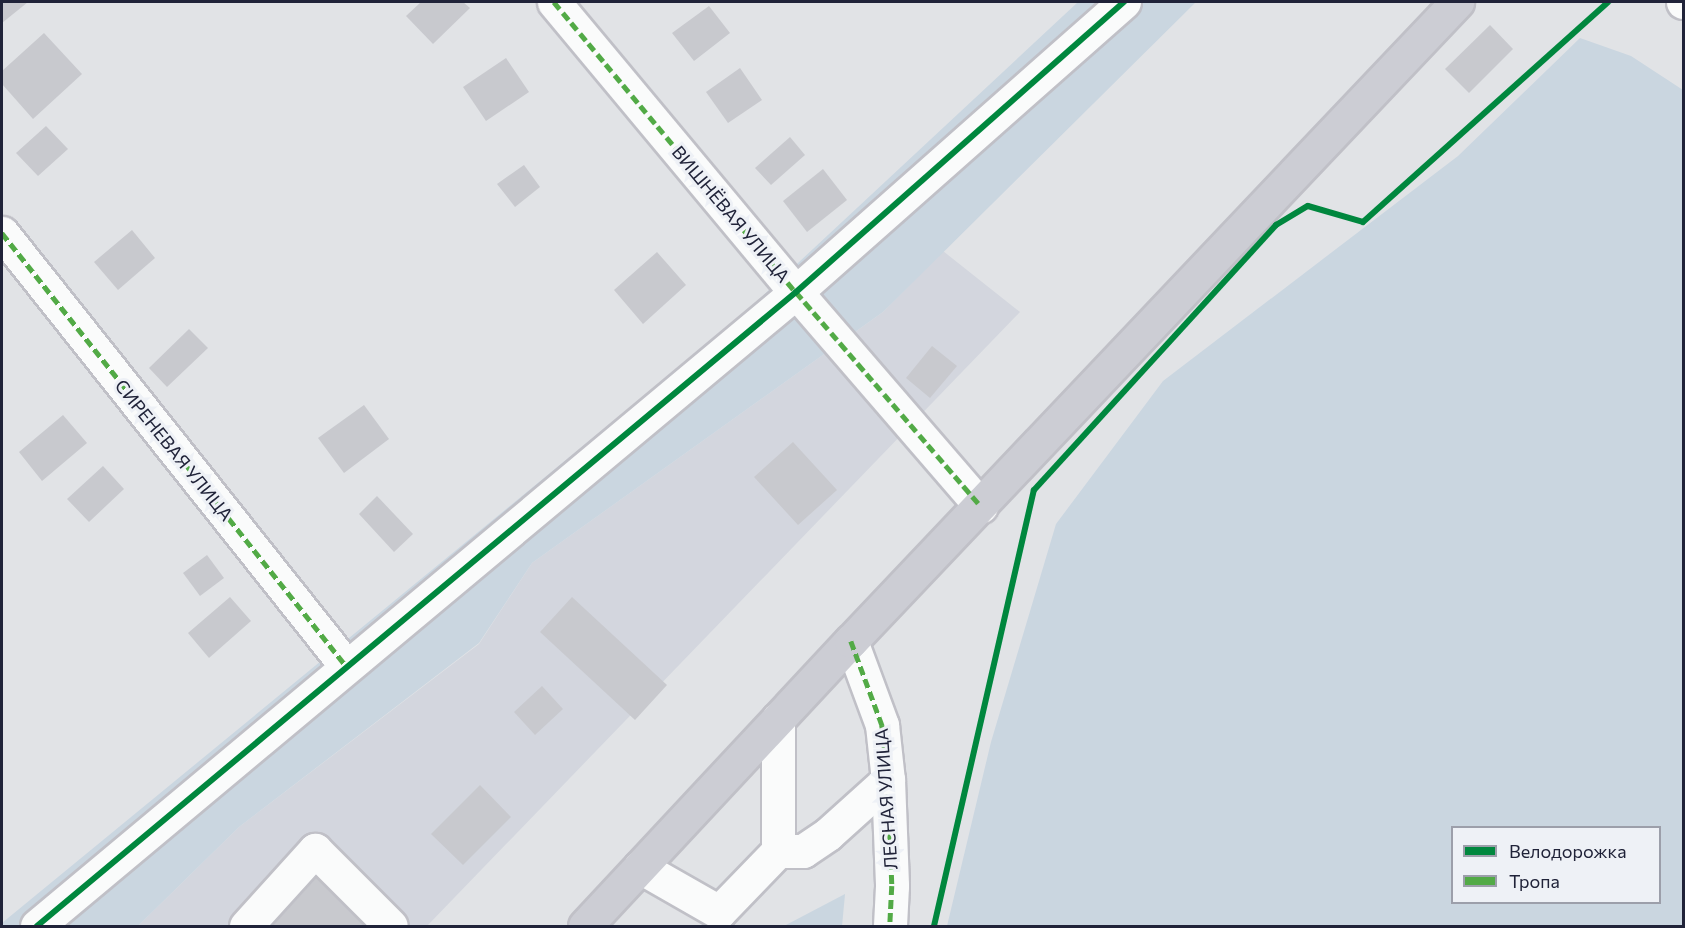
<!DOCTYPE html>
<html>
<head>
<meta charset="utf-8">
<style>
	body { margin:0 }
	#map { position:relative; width:1685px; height:928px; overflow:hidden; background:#e1e3e6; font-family:Commissioner,sans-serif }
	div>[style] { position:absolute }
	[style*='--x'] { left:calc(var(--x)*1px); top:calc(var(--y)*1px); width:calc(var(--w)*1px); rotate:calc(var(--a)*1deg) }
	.built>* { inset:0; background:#d3d6de }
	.green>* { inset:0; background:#cad6e0 }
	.building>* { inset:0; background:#c8c9ce }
	.roads { filter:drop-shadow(2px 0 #c0c0c7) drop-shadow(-2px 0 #c0c0c7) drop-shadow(0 2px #c0c0c7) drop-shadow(0 -2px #c0c0c7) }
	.minor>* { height:33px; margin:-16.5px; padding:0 16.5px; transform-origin:16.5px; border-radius:16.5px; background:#fafbfb }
	.major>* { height:33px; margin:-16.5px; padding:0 16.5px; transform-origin:16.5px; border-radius:16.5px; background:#cccdd4 }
	.quiet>* { height:4.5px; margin-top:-2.25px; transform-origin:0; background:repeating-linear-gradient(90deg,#52aa46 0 9px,transparent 0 13.5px) }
	.cycleway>* { height:6px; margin:-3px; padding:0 3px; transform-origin:3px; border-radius:3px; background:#00873e }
	span { translate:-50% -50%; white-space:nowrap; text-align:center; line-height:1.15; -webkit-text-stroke:6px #eef1f6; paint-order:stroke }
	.street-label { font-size:18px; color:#202339 }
	.frame { position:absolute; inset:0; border:3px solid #202339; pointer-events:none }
	.legend { position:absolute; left:1451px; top:826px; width:210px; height:78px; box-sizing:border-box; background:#eef1f6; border:2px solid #9c9faa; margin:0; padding:8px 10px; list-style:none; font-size:18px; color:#202339 }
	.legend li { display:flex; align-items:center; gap:12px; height:30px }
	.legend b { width:30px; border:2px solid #9c9faa }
</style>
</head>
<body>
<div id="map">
	<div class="built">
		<div style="clip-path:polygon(943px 251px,1020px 312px,427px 926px,138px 926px,239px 827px,479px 644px,532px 563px,883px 312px)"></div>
	</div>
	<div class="green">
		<div style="clip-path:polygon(1078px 2px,1196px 2px,883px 312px,532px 563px,479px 643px,239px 827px,138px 926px,2px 926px,2px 923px,740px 317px)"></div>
		<div style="clip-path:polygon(evenodd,1580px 38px,1631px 56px,1683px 90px,1683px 926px,947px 926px,991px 742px,1056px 524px,1163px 381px,1458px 156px,1580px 38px,1452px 828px,1660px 828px,1660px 902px,1452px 902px,1452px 828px)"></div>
		<div style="clip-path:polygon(845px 894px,842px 926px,784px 926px)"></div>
	</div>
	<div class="building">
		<div style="clip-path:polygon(2px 2px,28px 2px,2px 23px)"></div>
		<div style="clip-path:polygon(421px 2px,463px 2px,470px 8px,433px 44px,406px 16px)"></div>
		<div style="clip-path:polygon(709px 6px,730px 33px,694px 61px,672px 33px)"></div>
		<div style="clip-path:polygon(1490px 25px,1513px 49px,1469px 93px,1445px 69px)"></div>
		<div style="clip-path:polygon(44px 33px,82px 74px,33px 119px,2px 84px,2px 71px)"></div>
		<div style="clip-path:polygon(506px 58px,529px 92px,486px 121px,463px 87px)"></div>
		<div style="clip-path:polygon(740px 68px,762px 100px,728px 123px,706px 92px)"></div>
		<div style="clip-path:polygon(46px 126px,68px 149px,38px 176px,16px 153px)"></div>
		<div style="clip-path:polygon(790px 137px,805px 155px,771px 185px,755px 168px)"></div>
		<div style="clip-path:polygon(524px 165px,540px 187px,515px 207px,497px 184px)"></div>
		<div style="clip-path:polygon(823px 169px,847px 200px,807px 232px,783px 201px)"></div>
		<div style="clip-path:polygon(132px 230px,155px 258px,118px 290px,94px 262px)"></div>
		<div style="clip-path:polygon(657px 252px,686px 285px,643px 324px,614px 290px)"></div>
		<div style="clip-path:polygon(189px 329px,208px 348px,167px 387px,149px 368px)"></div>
		<div style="clip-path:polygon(932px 346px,957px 366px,930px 398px,906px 378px)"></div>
		<div style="clip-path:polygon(364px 405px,389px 439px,344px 473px,318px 438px)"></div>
		<div style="clip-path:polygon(63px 415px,87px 443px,42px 481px,19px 452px)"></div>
		<div style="clip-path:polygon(793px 442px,837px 490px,798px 525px,754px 477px)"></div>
		<div style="clip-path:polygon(103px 466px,124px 489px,89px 522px,67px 499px)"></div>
		<div style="clip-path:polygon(377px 496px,413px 534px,394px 552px,359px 514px)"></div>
		<div style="clip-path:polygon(207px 555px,224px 578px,200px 596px,183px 573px)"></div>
		<div style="clip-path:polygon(230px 597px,251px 621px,209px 658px,188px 633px)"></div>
		<div style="clip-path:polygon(572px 597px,667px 685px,635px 720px,540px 632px)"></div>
		<div style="clip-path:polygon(542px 686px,563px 709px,535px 735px,514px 712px)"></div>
		<div style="clip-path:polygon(480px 785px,511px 817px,463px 865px,431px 834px)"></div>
		<div style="clip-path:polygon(317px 877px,371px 926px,272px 926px)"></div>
	</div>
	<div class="roads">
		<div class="minor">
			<div style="--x:554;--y:2;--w:378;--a:50.2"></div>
			<div style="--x:796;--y:292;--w:283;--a:49.2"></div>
			<div style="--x:1683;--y:2;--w:1;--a:0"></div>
			<div style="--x:2;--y:233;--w:554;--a:51.52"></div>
			<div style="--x:851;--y:641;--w:90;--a:69.7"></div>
			<div style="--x:882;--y:725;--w:55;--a:83.8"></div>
			<div style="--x:888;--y:780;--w:106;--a:87.8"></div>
			<div style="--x:892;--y:886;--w:40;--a:92.9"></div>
			<div style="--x:778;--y:851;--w:25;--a:0"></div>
			<div style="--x:803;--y:851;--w:30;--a:-34"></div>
			<div style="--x:828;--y:834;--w:81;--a:-42"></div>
			<div style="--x:640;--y:867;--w:91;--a:29.7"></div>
			<div style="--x:719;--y:912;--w:85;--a:-46"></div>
			<div style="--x:778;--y:851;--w:132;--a:-90"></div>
			<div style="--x:37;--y:926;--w:989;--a:-39.87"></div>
			<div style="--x:796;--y:292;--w:438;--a:-41.5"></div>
			<div style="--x:246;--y:926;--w:103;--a:-47.8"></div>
			<div style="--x:315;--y:850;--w:107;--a:45"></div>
		</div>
		<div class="major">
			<div style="--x:585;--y:926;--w:390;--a:-47"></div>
			<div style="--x:851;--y:641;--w:881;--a:-46.52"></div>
		</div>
	</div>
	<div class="quiet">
		<div style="--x:554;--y:2;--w:378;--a:50.2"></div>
		<div style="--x:796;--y:292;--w:283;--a:49.2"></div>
		<div style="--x:2;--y:233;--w:554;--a:51.52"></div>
		<div style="--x:851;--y:641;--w:90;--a:69.7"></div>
		<div style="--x:882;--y:725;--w:55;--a:83.8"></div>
		<div style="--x:888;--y:780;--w:106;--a:87.8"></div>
		<div style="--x:892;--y:886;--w:40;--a:92.9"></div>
	</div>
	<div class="cycleway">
		<div style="--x:37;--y:926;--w:989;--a:-39.87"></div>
		<div style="--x:796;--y:292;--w:438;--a:-41.5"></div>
		<div style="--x:934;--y:926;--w:447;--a:-77.1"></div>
		<div style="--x:1034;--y:490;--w:359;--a:-47.6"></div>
		<div style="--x:1276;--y:225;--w:37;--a:-31"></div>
		<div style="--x:1308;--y:206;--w:57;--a:16.2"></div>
		<div style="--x:1363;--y:222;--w:329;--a:-41.9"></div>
	</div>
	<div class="street-label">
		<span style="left:731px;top:214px;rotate:50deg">ВИШНЁВАЯ УЛИЦА</span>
		<span style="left:174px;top:450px;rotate:51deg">СИРЕНЕВАЯ УЛИЦА</span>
		<span style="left:886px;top:799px;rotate:-94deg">ЛЕСНАЯ УЛИЦА</span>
	</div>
	<div class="frame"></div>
	<ul class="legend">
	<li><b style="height:8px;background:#00873e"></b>Велодорожка</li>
	<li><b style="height:8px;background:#52aa46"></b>Тропа</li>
	</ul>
</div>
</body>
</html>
